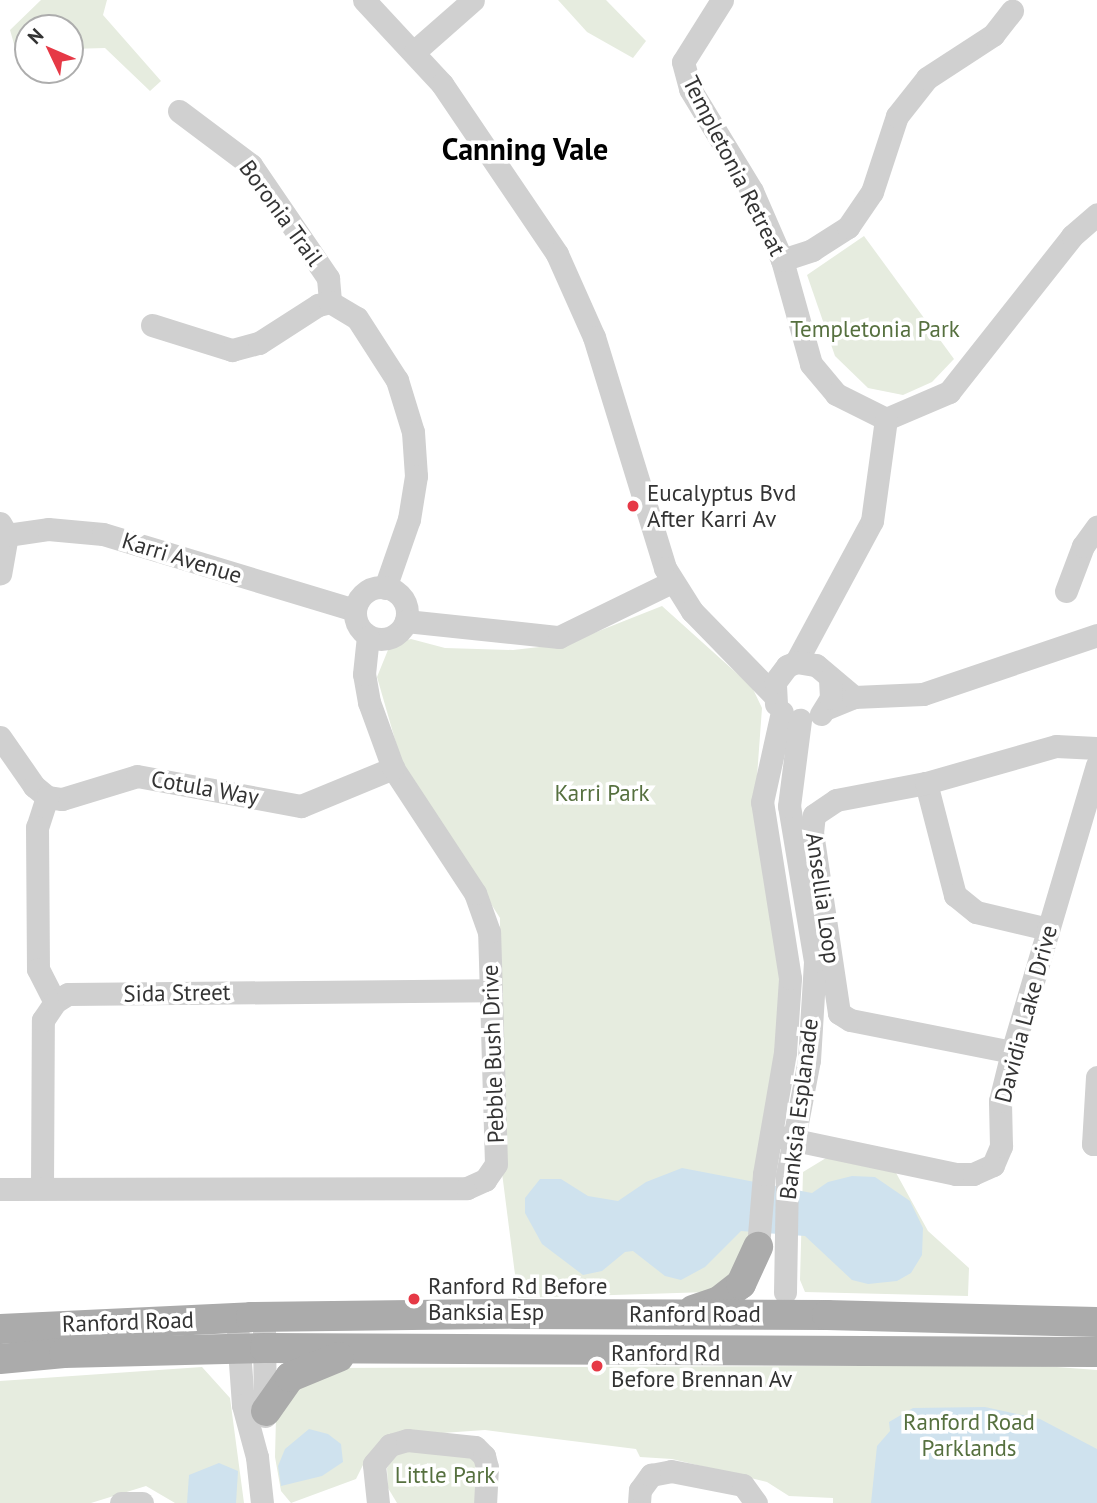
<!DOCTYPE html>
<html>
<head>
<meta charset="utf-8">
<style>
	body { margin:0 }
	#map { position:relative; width:1097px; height:1503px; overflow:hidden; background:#fff; font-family:"PT Sans",sans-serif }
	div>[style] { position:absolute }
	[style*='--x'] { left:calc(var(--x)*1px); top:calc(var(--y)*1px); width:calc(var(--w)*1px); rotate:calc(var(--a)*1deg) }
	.green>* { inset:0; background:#e6ecdf }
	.water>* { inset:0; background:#cfe2ee }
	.minor>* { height:23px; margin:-11.5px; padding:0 11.5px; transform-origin:11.5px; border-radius:11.5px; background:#d0d0d0 }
	.minor>.ring { margin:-11.5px; padding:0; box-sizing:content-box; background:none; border:23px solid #d0d0d0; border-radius:50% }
	.major>* { height:30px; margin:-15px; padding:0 15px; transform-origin:15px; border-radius:15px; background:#ababab }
	.dots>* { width:19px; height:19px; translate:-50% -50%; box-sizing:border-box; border:4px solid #fff; border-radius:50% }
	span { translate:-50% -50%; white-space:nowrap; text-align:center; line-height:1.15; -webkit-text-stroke:7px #fff; paint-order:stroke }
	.street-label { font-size:23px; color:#333 }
	.park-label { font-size:23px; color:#56703f }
	.poi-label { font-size:23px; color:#333 }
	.left { translate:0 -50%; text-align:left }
	.district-label { font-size:30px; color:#000; font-weight:700 }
	.north { position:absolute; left:14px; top:14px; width:70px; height:70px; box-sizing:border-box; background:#fff; border:2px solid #adadad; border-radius:50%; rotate:314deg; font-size:19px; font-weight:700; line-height:28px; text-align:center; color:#333 }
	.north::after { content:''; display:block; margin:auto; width:24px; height:32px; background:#e63946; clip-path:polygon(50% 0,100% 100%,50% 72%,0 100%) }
</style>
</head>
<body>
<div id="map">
	<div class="green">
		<div style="clip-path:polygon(41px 0,107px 0,103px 15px,161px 81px,150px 91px,105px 48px,70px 49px,70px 28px,28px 28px,28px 51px,16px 51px,10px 30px)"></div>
		<div style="clip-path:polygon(558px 0,606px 0,646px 41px,633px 58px,587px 32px)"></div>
		<div style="clip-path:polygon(864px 236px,954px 359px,932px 382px,903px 395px,868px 388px,835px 356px,807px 275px)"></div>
		<div style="clip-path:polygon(662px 606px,752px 687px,762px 708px,755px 804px,784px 965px,757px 1215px,732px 1277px,709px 1292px,518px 1298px,501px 1165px,500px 918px,402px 764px,377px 677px,390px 645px,411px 639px,445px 648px,513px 650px,566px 644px)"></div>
		<div style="clip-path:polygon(826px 1158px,895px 1171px,928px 1231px,969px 1268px,968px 1296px,805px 1292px,800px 1280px,803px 1172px)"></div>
		<div style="clip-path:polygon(1030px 1365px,1097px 1370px,1097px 1503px,833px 1503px,833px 1498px,789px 1496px,767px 1482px,672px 1459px,640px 1457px,636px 1449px,485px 1430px,399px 1436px,366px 1459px,356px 1479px,291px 1503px,281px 1491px,275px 1457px,276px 1417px,286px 1393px,330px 1368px)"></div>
		<div style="clip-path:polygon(202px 1367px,230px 1398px,244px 1503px,175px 1503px,146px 1486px,91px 1503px,0 1503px,0 1381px)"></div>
		<div style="clip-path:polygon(414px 1451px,477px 1454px,476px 1503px,397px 1503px,388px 1488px,387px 1468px,396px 1454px)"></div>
	</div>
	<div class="water">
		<div style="clip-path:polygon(682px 1168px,812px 1193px,828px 1182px,852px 1176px,875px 1177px,910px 1201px,923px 1228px,922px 1255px,911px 1273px,897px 1281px,868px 1284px,852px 1280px,805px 1236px,741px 1231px,705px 1267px,681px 1280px,665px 1276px,633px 1251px,625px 1252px,602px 1271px,583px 1275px,542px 1244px,525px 1213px,525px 1198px,540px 1179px,561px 1179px,588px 1196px,618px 1201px,646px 1182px)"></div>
		<div style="clip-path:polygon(985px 1407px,1040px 1419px,1097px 1449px,1097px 1503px,871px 1503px,877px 1446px,890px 1431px,889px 1422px,913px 1408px)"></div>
		<div style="clip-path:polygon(309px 1429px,328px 1434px,341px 1444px,343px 1462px,322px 1476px,281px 1486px,278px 1466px,285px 1449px)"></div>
		<div style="clip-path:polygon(219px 1463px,238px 1471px,236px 1503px,187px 1503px,189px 1475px)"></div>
	</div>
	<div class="minor">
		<div style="--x:364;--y:0;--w:115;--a:47.1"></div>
		<div style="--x:442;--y:84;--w:205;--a:55.9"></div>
		<div style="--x:557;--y:254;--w:91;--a:66"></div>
		<div style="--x:594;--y:337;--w:242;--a:72.9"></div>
		<div style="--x:665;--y:568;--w:51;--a:57.9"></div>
		<div style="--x:692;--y:611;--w:116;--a:45.7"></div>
		<div style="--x:722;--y:0;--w:73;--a:122.2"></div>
		<div style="--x:683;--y:62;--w:28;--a:75"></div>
		<div style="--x:690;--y:89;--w:119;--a:58.7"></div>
		<div style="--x:752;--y:191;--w:75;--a:66.5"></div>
		<div style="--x:782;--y:260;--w:108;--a:74.4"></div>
		<div style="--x:811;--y:364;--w:39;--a:50"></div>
		<div style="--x:836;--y:394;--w:56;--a:26.6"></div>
		<div style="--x:886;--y:419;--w:69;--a:-23.2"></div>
		<div style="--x:949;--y:392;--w:199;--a:-51.7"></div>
		<div style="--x:1072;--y:236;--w:33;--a:-41"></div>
		<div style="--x:415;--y:51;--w:77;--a:-41.3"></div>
		<div style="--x:179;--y:111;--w:90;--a:36.9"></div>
		<div style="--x:251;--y:165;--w:137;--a:55.7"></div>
		<div style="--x:328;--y:278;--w:24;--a:85"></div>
		<div style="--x:782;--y:260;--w:32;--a:-18"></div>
		<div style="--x:812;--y:250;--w:43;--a:-32.6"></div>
		<div style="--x:848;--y:227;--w:42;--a:-55.6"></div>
		<div style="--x:872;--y:192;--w:80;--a:-71.8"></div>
		<div style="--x:897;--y:116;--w:48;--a:-51.7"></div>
		<div style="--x:927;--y:78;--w:79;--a:-33.1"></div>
		<div style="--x:993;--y:35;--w:31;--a:-52"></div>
		<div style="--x:152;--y:325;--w:84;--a:17.4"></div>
		<div style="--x:232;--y:350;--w:28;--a:-15"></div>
		<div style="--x:259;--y:343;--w:70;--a:-32.8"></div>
		<div style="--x:318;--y:305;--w:12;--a:-14"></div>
		<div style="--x:330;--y:302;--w:31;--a:31"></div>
		<div style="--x:357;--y:318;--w:74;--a:57.2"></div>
		<div style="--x:397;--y:380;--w:54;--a:72.9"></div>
		<div style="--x:413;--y:432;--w:44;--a:86.1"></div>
		<div style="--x:416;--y:476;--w:44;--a:99.2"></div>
		<div style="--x:409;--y:519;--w:73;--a:109.2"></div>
		<div style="--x:0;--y:523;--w:14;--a:60"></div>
		<div style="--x:7;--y:535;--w:39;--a:100"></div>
		<div style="--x:7;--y:535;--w:41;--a:-8.3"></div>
		<div style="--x:48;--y:529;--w:55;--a:5.2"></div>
		<div style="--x:103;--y:534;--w:262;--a:16.8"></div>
		<div class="ring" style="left:355px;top:587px;width:29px;height:29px"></div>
		<div style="--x:1066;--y:591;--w:48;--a:-69.3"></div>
		<div style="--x:1083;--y:546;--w:24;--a:-54"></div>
		<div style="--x:406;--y:621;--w:154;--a:6"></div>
		<div style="--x:559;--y:637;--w:126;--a:-26"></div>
		<div style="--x:796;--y:662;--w:160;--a:-61.7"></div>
		<div style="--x:872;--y:521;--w:103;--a:-82.2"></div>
		<div style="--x:776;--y:704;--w:22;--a:-93"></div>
		<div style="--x:775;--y:682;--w:20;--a:-53"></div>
		<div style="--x:787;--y:666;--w:10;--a:-24"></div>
		<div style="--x:796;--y:662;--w:20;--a:9"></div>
		<div style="--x:816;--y:665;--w:50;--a:40.1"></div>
		<div style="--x:827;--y:708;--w:29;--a:-22"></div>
		<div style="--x:854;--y:697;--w:69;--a:-2.5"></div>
		<div style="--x:923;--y:694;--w:184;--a:-18.7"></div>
		<div style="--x:821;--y:714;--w:19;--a:-58"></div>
		<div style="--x:831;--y:698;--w:19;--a:-93"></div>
		<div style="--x:0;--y:737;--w:60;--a:55.2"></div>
		<div style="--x:34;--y:786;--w:17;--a:40"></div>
		<div style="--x:47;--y:797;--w:15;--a:8"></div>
		<div style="--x:62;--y:799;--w:78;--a:-17"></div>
		<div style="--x:137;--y:776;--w:167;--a:10.4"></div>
		<div style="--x:301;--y:806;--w:100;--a:-22.4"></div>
		<div style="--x:926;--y:783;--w:116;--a:75.5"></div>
		<div style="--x:955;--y:895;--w:27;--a:39"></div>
		<div style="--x:976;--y:912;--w:74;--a:13.3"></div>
		<div style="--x:47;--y:797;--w:32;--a:108"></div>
		<div style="--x:37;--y:827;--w:142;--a:89.6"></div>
		<div style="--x:38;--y:969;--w:37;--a:63"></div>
		<div style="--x:1012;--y:1052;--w:165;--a:-168.8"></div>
		<div style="--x:850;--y:1020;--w:13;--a:-148"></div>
		<div style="--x:839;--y:1013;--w:182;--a:-98.5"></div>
		<div style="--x:812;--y:833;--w:18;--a:-84"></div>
		<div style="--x:814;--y:815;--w:27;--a:-34"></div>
		<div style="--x:836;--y:800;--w:92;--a:-10.7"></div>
		<div style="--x:926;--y:783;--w:135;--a:-15.9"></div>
		<div style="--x:1056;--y:746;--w:41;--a:2.8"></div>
		<div style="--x:1097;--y:1077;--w:67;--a:93.4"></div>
		<div style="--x:1093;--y:1144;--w:4;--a:0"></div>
		<div style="--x:771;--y:1135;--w:189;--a:11.9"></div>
		<div style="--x:956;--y:1174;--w:17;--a:0"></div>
		<div style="--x:973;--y:1174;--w:22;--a:-24"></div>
		<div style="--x:993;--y:1165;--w:21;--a:-67"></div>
		<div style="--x:1001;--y:1146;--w:45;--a:-91.3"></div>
		<div style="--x:1000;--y:1101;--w:50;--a:-76.2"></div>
		<div style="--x:1012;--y:1052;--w:299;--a:-73.5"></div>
		<div style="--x:42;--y:1188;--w:168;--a:-89.7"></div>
		<div style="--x:43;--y:1020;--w:22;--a:-56"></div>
		<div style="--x:55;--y:1002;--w:15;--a:-32"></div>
		<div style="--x:68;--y:994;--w:423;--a:-0.5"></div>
		<div style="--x:0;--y:1189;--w:467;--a:-0.1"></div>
		<div style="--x:467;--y:1188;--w:20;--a:-24"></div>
		<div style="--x:485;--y:1180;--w:19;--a:-55"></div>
		<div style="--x:496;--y:1164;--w:232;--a:-91.7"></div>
		<div style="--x:489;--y:932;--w:41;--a:-109.7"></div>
		<div style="--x:475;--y:893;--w:149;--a:-123.3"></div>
		<div style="--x:393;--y:768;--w:70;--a:-110"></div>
		<div style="--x:369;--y:702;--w:28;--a:-100"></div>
		<div style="--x:364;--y:674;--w:37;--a:-84"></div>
		<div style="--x:758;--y:1247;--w:73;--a:-85.3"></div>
		<div style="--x:764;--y:1174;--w:124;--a:-80.2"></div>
		<div style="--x:785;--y:1052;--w:74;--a:-86.1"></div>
		<div style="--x:790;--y:978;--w:178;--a:-99"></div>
		<div style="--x:762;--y:802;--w:92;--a:-77.5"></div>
		<div style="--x:785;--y:1292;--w:117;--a:-89"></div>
		<div style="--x:787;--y:1175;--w:117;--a:-79.2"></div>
		<div style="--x:809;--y:1060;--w:99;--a:-86.5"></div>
		<div style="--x:815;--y:961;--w:157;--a:-99.5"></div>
		<div style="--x:789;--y:806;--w:87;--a:-82.7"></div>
		<div style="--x:264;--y:1331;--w:85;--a:89.3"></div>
		<div style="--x:238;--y:1335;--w:70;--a:85.9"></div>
		<div style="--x:243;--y:1405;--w:54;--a:74.9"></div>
		<div style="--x:257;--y:1457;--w:46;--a:83.8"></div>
		<div style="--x:121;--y:1503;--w:21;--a:0"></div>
		<div style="--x:378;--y:1503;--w:39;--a:-96"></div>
		<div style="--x:374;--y:1464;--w:25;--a:-50"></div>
		<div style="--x:390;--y:1445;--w:18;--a:-16"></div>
		<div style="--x:407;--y:1440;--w:68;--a:5.9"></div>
		<div style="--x:475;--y:1447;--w:13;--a:45"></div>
		<div style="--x:484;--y:1456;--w:11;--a:75"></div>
		<div style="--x:487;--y:1467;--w:36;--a:93"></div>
		<div style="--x:639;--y:1503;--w:13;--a:-86"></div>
		<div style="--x:640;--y:1490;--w:19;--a:-54"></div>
		<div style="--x:651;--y:1475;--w:20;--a:-11"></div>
		<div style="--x:671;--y:1471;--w:73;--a:11"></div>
		<div style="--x:743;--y:1485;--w:22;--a:54"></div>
	</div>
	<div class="major">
		<div style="--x:693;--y:1310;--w:28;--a:-19"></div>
		<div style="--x:719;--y:1301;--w:28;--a:-38"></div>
		<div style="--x:741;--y:1284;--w:41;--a:-65.3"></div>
		<div style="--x:0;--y:1329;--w:251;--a:-2.7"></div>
		<div style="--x:251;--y:1317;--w:264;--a:-0.7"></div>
		<div style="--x:515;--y:1314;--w:312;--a:0.2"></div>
		<div style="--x:827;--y:1315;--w:270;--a:1.5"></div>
		<div style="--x:0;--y:1359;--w:64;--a:-5.4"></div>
		<div style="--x:64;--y:1353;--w:201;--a:-1.4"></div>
		<div style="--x:265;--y:1348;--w:832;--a:0.28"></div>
		<div style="--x:266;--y:1411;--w:42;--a:-54.8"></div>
		<div style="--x:290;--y:1377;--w:53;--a:-22.2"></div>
	</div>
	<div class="dots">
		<div style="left:633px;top:506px;background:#e63946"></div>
		<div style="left:414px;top:1299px;background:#e63946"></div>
		<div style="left:597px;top:1366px;background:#e63946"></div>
	</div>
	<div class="street-label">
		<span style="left:734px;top:166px;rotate:63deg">Templetonia Retreat</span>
		<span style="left:281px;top:213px;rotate:54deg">Boronia Trail</span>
		<span style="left:182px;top:558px;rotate:17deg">Karri Avenue</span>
		<span style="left:205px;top:788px;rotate:10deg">Cotula Way</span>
		<span style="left:823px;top:898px;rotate:82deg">Ansellia Loop</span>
		<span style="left:177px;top:993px;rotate:-1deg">Sida Street</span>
		<span style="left:1026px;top:1014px;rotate:-75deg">Davidia Lake Drive</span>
		<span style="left:493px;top:1054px;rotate:-92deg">Pebble Bush Drive</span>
		<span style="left:799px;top:1109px;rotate:-83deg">Banksia Esplanade</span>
		<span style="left:695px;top:1314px">Ranford Road</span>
		<span style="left:128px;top:1322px;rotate:-2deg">Ranford Road</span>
	</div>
	<div class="park-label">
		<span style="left:875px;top:329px">Templetonia Park</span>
		<span style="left:602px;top:793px">Karri Park</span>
		<span style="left:969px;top:1435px">Ranford Road<br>Parklands</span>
		<span style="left:445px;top:1475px">Little Park</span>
	</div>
	<div class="poi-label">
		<span class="left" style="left:647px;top:506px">Eucalyptus Bvd<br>After Karri Av</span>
		<span class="left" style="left:428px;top:1299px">Ranford Rd Before<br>Banksia Esp</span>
		<span class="left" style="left:611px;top:1366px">Ranford Rd<br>Before Brennan Av</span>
	</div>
	<div class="district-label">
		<span style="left:525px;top:149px">Canning Vale</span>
	</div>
	<div class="north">N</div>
</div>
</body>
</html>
